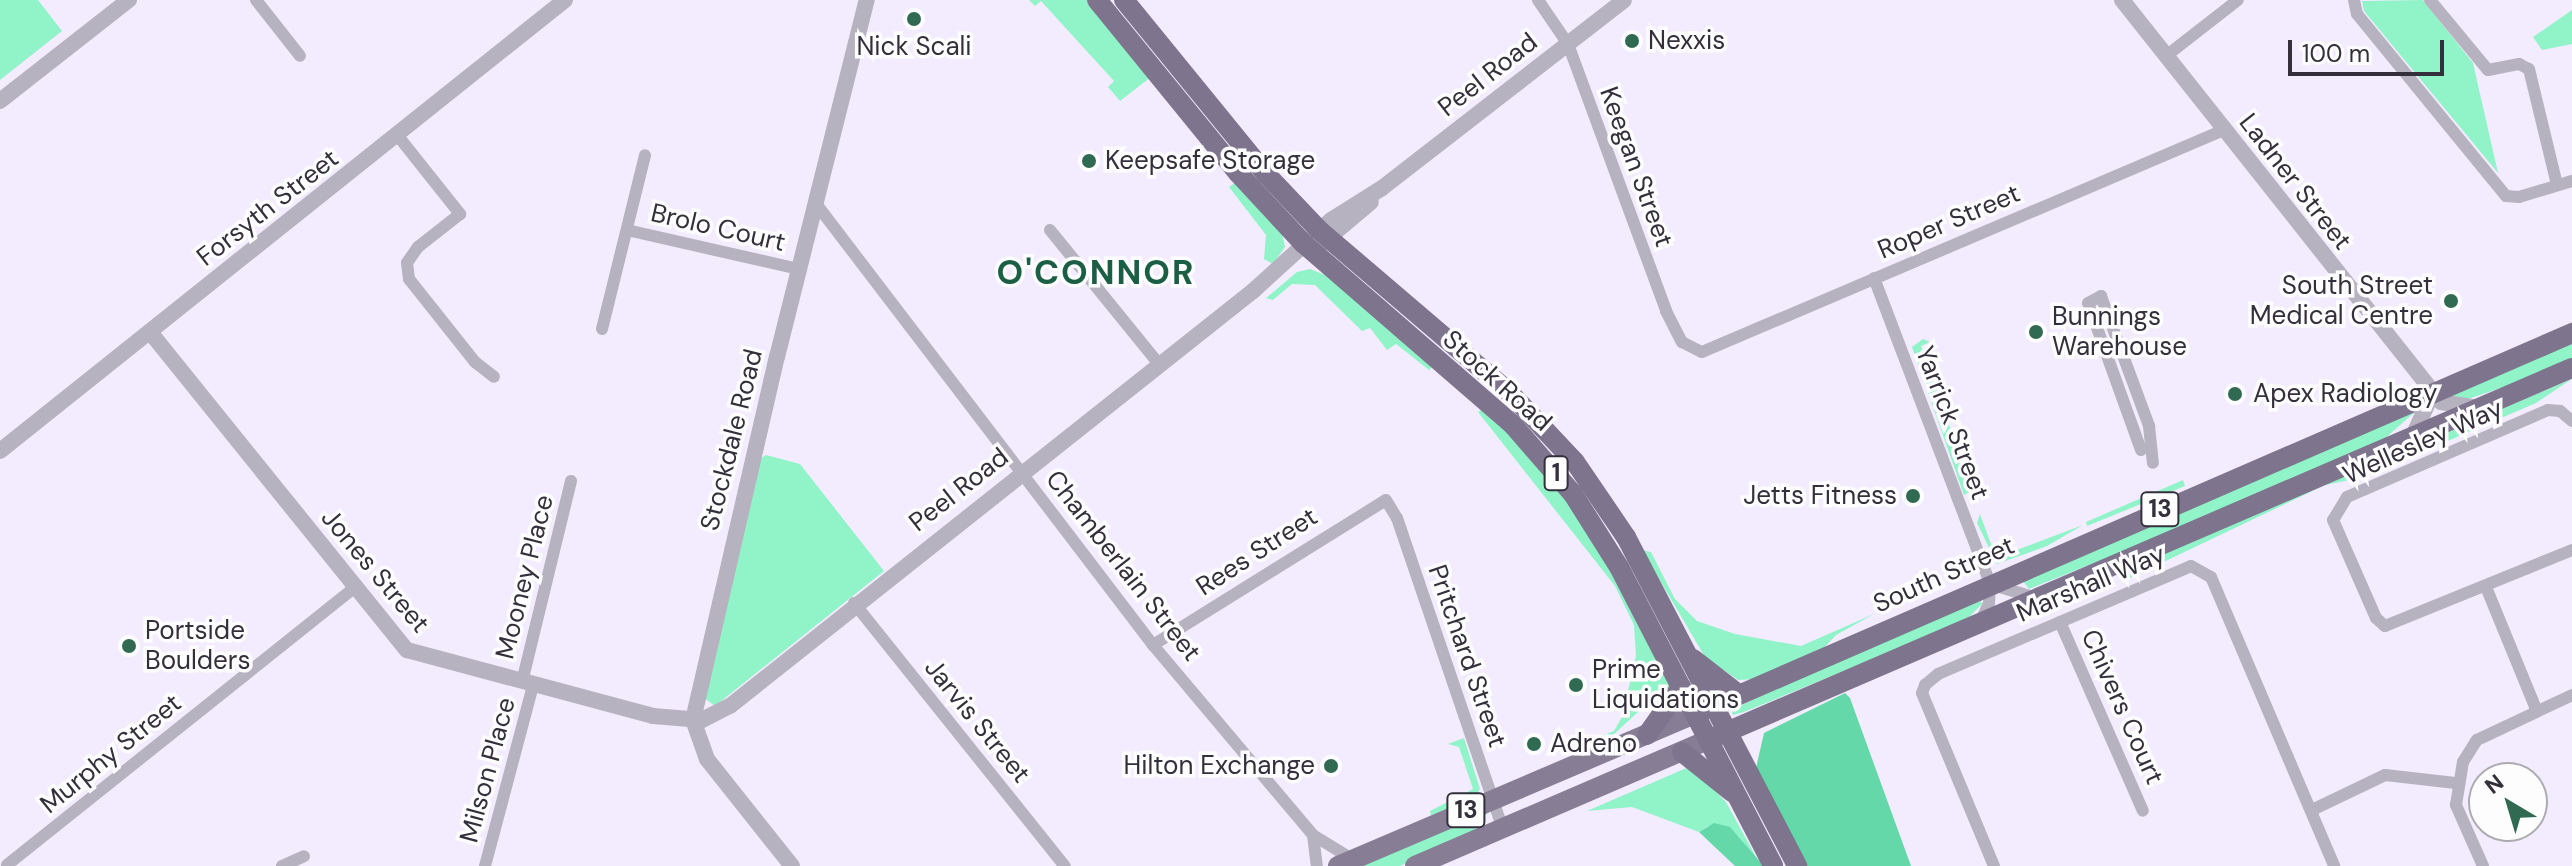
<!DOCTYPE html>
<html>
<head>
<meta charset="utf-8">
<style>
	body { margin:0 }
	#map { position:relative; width:2572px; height:866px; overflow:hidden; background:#f3ecff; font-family:"DM Sans",sans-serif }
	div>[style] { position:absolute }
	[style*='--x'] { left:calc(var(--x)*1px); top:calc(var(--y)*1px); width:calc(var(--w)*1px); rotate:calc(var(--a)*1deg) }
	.green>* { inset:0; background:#91f3c8 }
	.forest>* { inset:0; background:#64d8a8 }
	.minor>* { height:12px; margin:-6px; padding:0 6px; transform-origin:6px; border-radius:6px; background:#b7b2bf }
	.tertiary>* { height:16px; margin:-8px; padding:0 8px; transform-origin:8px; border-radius:8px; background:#b7b2bf }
	.primary>* { height:20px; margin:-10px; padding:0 10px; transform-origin:10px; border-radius:10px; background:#877e96 }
	.trunk>* { height:20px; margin:-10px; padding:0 10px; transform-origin:10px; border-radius:10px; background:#7e748e }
	.dots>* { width:22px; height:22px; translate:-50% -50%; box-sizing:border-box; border:4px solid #fdfdfd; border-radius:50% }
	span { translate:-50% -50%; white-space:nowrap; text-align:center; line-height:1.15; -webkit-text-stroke:7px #fdfdfd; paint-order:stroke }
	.shield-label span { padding:2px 6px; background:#fdfdfd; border:2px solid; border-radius:6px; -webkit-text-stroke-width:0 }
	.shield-label { font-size:24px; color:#332f3b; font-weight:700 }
	.poi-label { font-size:26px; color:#332f3b }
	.left { translate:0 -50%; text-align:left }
	.right { translate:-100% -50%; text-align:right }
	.street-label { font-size:26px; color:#332f3b }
	.district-label { font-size:34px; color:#1a5e45; font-weight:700; letter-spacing:2px }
	.north { position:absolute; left:2468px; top:762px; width:80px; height:80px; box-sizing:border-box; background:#fdfdfd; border:2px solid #acabaf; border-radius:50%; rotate:322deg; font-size:22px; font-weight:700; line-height:32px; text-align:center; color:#332f3b }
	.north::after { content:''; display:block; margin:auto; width:28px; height:36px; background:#316a52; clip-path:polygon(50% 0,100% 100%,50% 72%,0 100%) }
	.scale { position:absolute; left:2288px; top:40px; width:156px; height:36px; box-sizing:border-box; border:4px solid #332f3b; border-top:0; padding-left:10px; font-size:24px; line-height:28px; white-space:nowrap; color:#332f3b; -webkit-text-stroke:6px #fdfdfd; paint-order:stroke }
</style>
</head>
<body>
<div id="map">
	<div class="green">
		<div style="clip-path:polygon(0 0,38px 0,62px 31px,0 80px)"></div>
		<div style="clip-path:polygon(1029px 0,1089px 0,1151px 77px,1120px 101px,1108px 87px,1114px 81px,1041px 1px,1035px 6px)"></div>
		<div style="clip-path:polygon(2423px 0,2473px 63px,2498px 173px,2364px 11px,2362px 1px)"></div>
		<div style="clip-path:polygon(2572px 10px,2572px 44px,2542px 50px,2533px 37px)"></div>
		<div style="clip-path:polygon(1236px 182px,1282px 233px,1285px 247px,1273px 264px,1264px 259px,1266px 235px,1229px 187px)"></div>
		<div style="clip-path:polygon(1310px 269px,1325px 275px,1434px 365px,1429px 370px,1396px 344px,1387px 350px,1370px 328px,1362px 331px,1315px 285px,1292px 284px,1273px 300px,1266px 298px,1297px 272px)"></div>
		<div style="clip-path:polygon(1923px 339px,1930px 342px,1921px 346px,1969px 481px,1977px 479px,1980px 486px,1964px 495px,1912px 347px)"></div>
		<div style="clip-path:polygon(2572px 339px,2572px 361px,2548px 372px,2468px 399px,2443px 395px)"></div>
		<div style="clip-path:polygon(2572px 379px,2536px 403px,2364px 477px,2325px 485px,2130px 578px,2127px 572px,2156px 555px)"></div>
		<div style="clip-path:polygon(1485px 408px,1512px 433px,1584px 523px,1671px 684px,1669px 700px,1652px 699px,1611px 737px,1579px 752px,1579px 746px,1614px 731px,1622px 717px,1636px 656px,1634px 625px,1615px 586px,1478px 412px)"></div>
		<div style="clip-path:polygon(2417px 410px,2381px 442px,2139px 545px,2029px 589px,2020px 577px)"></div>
		<div style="clip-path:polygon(766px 455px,800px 464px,884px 571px,715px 706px,703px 697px,761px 458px)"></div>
		<div style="clip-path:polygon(2183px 480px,2185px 486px,2087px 526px,2086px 522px)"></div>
		<div style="clip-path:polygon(1980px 514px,1991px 544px,2006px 554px,2083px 525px,2047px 546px,1997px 564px,1977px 523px)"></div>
		<div style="clip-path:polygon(1642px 550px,1651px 552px,1675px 599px,1697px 621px,1735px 634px,1801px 646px,1874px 614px,1836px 635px,1822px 650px,1755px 679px,1738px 680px,1705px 657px)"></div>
		<div style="clip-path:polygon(1978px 595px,1982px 604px,1965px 621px,1744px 712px,1733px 715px,1731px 710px)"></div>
		<div style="clip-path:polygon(1464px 738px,1480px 789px,1474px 797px,1431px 816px,1430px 811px,1473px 789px,1459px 747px,1448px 744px)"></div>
		<div style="clip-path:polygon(1691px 766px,1726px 802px,1756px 857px,1737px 835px,1708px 826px,1699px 832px,1632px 807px,1587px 811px)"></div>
		<div style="clip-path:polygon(1488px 812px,1471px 834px,1400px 866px,1352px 866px)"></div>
	</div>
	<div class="forest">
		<div style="clip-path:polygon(1845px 693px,1850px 698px,1911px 866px,1806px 866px,1756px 768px,1764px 733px)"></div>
		<div style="clip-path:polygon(1714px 823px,1730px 827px,1764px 866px,1735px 866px,1699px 832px)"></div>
	</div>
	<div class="minor">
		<div style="--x:256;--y:0;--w:71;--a:51.8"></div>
		<div style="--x:1538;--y:0;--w:53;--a:55.7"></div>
		<div style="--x:1568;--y:44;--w:284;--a:69.8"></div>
		<div style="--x:1666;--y:311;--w:35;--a:63"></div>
		<div style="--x:1682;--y:342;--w:22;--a:27"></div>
		<div style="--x:1702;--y:352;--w:567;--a:-23.04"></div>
		<div style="--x:2354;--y:0;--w:14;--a:78"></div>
		<div style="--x:2357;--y:14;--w:235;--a:50.7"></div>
		<div style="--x:2506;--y:196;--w:13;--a:4"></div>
		<div style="--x:2519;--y:197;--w:55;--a:-16.8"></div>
		<div style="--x:2430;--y:0;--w:91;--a:50.4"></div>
		<div style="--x:2488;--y:70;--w:32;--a:-11"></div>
		<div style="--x:2519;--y:64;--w:11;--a:27"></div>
		<div style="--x:2529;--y:69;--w:119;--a:76.4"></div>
		<div style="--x:2166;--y:56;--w:91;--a:-37.9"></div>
		<div style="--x:398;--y:136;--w:100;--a:51.5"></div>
		<div style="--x:460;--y:214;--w:53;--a:141.8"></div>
		<div style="--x:418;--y:247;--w:19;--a:125"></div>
		<div style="--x:407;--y:263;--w:16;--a:83"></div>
		<div style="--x:409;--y:279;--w:106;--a:51.5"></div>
		<div style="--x:475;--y:362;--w:24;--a:38"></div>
		<div style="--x:817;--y:205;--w:554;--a:52.63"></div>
		<div style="--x:1153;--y:645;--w:248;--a:49.9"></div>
		<div style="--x:1313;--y:835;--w:46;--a:31.6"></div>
		<div style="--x:627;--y:230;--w:176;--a:12.8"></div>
		<div style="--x:1050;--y:230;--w:173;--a:50.9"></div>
		<div style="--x:1874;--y:278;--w:327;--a:69.2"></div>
		<div style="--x:1990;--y:584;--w:19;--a:93"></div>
		<div style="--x:1989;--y:603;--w:22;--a:114"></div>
		<div style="--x:602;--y:329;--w:179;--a:-76.1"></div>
		<div style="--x:2572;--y:421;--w:16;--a:-140"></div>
		<div style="--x:2560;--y:411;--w:12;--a:-175"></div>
		<div style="--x:2548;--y:410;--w:219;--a:156.6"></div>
		<div style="--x:2347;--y:497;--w:27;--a:121"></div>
		<div style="--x:2333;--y:520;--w:107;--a:66.3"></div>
		<div style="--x:2376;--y:618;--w:12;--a:42"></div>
		<div style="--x:2385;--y:626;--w:202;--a:-22.1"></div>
		<div style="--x:2141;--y:450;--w:156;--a:-109.8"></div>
		<div style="--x:2088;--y:303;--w:15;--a:-28"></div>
		<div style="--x:2101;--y:296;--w:139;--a:69.7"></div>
		<div style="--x:2149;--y:426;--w:37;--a:84"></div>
		<div style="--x:1990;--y:584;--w:48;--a:16.9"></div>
		<div style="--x:2486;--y:587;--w:132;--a:67.7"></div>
		<div style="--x:854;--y:603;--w:337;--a:51.3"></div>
		<div style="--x:2060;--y:622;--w:206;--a:66.3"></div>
		<div style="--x:1153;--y:645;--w:274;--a:-31.9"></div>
		<div style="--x:1386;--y:500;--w:21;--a:59"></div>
		<div style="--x:1397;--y:518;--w:329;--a:71.2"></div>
		<div style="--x:522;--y:682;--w:207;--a:-76.3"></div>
		<div style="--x:2312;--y:810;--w:81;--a:-25.6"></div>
		<div style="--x:2385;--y:775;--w:71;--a:6.4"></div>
		<div style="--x:1313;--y:835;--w:31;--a:83"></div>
		<div style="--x:7;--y:865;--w:445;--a:-38.6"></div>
		<div style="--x:282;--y:866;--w:24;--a:-24"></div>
		<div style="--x:485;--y:866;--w:187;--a:-75.1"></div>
		<div style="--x:1994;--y:866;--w:187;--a:-112.6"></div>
		<div style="--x:1922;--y:693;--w:9;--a:-69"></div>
		<div style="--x:1925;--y:685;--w:17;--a:-40"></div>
		<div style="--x:1938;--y:674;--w:275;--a:-23.1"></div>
		<div style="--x:2191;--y:566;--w:23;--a:29"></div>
		<div style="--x:2211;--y:577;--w:314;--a:66.9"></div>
		<div style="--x:2483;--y:866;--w:67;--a:-113.9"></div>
		<div style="--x:2456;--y:805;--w:44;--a:-80.8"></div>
		<div style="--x:2463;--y:762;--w:26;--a:-58"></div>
		<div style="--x:2477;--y:740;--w:105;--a:-25.3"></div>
	</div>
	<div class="tertiary">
		<div style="--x:2122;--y:0;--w:513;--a:51.57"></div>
		<div style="--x:2441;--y:402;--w:36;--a:9"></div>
		<div style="--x:0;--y:101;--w:164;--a:-38.1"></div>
		<div style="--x:1321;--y:244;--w:65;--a:-40"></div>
		<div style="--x:150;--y:332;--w:409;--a:51.1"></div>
		<div style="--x:407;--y:650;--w:255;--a:15"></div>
		<div style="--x:653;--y:716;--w:49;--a:4.7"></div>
		<div style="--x:702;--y:720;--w:31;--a:-27"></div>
		<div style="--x:730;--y:706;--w:668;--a:-38.43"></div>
		<div style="--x:1253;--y:291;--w:105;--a:-42.3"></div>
		<div style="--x:1331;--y:220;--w:60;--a:-32.1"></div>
		<div style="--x:1382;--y:188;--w:306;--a:-37.8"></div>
		<div style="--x:2413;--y:436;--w:48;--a:-65.6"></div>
		<div style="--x:0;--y:451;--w:723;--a:-38.6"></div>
		<div style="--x:792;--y:866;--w:137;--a:-128.5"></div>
		<div style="--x:707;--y:759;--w:41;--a:-109.7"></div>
		<div style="--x:693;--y:720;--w:373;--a:-77"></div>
		<div style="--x:777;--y:357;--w:368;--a:-75.9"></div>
	</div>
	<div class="primary">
		<div style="--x:1338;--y:866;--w:388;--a:-23.1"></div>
		<div style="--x:1415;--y:866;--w:319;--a:-23.3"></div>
	</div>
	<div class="trunk">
		<div style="--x:1097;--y:0;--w:223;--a:50.8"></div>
		<div style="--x:1238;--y:173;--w:96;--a:47.1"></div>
		<div style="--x:1303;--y:243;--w:276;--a:40.9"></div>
		<div style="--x:1512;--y:424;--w:93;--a:48.9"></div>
		<div style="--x:1573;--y:494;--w:86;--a:57.8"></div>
		<div style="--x:1619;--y:567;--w:336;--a:62.7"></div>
		<div style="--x:1124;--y:0;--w:225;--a:50.8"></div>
		<div style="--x:1266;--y:174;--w:77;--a:46.6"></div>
		<div style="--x:1319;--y:230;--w:250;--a:40.5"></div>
		<div style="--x:1509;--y:392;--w:96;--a:46.7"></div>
		<div style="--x:1575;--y:462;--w:91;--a:55.8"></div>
		<div style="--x:1626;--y:537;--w:371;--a:62.5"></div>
		<div style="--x:1693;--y:659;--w:57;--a:37.9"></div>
		<div style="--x:1702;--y:711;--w:949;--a:-23.48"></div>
		<div style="--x:1647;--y:735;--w:59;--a:-54.7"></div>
		<div style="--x:1715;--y:737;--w:933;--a:-23.3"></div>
		<div style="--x:1682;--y:752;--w:64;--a:38.7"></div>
	</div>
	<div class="dots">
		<div style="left:914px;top:19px;background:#316a52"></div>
		<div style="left:1632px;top:41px;background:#316a52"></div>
		<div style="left:1089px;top:161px;background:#316a52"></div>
		<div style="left:2451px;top:301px;background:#316a52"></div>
		<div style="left:2036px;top:332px;background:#316a52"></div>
		<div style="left:2235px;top:394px;background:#316a52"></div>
		<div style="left:1913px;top:496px;background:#316a52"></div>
		<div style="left:129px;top:646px;background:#316a52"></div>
		<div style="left:1576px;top:685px;background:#316a52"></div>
		<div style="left:1534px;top:744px;background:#316a52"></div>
		<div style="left:1331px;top:766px;background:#316a52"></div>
	</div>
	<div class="shield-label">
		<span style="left:1556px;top:473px">1</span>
		<span style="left:2160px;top:509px">13</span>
		<span style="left:1466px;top:810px">13</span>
	</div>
	<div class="poi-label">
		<span class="left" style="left:1648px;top:41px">Nexxis</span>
		<span style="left:914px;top:47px">Nick Scali</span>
		<span class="left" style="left:1105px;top:161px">Keepsafe Storage</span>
		<span class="right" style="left:2433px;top:301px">South Street<br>Medical Centre</span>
		<span class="left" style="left:2052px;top:332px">Bunnings<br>Warehouse</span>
		<span class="left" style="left:2253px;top:394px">Apex Radiology</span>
		<span class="right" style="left:1897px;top:496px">Jetts Fitness</span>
		<span class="left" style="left:145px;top:646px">Portside<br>Boulders</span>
		<span class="left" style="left:1592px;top:685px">Prime<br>Liquidations</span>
		<span class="left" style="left:1550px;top:744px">Adreno</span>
		<span class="right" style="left:1315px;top:766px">Hilton Exchange</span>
	</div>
	<div class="street-label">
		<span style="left:1488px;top:75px;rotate:-38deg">Peel Road</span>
		<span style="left:1636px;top:167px;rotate:70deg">Keegan Street</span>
		<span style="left:2295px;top:182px;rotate:52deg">Ladner Street</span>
		<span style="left:268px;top:208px;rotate:-38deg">Forsyth Street</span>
		<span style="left:1949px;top:222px;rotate:-23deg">Roper Street</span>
		<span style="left:718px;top:228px;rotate:13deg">Brolo Court</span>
		<span style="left:1497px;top:381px;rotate:42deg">Stock Road</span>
		<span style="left:1952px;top:423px;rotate:69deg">Yarrick Street</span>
		<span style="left:732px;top:440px;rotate:-76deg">Stockdale Road</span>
		<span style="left:2423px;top:442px;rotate:-24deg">Wellesley Way</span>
		<span style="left:959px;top:490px;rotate:-38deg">Peel Road</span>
		<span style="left:1257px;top:552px;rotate:-33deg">Rees Street</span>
		<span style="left:1123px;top:566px;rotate:52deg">Chamberlain Street</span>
		<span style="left:375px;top:571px;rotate:50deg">Jones Street</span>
		<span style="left:1944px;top:575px;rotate:-24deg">South Street</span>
		<span style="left:525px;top:577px;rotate:-76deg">Mooney Place</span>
		<span style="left:2091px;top:584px;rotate:-23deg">Marshall Way</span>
		<span style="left:1467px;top:656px;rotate:71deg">Pritchard Street</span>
		<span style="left:2122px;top:707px;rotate:66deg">Chivers Court</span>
		<span style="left:977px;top:721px;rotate:51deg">Jarvis Street</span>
		<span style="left:111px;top:754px;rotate:-39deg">Murphy Street</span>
		<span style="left:488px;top:770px;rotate:-75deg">Milson Place</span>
	</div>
	<div class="district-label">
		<span style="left:1096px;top:273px">O'CONNOR</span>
	</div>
	<div class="north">N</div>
	<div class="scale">100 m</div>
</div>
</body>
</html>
